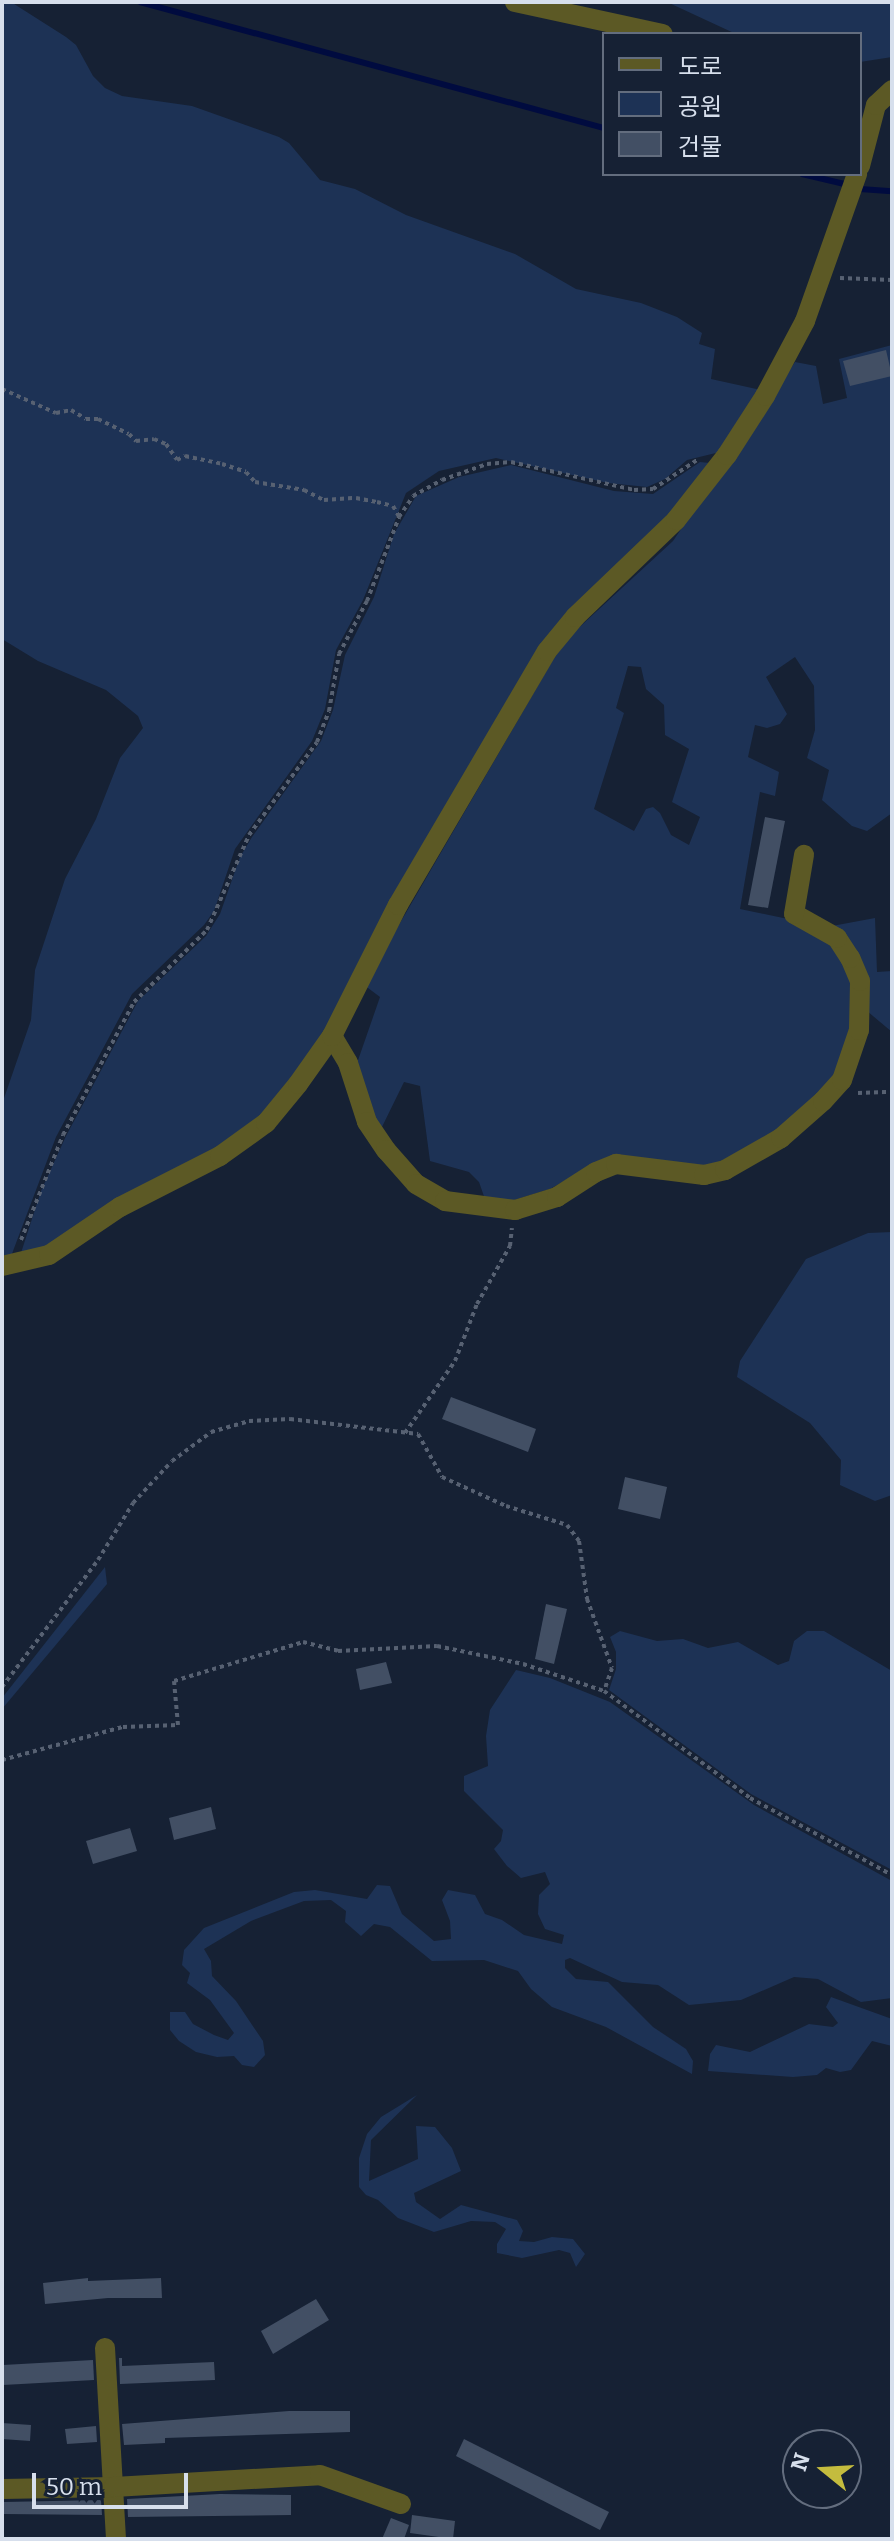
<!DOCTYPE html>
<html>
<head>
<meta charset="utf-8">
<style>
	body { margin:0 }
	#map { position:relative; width:894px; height:2541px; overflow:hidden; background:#162134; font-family:Bitter,"Noto Sans KR",serif }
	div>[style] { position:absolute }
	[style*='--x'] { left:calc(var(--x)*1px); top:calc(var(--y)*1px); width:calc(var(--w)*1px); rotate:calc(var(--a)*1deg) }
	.green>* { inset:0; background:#1d3255 }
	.stream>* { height:6px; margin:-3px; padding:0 3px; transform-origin:3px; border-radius:3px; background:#000b3f }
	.building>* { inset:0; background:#424f64 }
	.path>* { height:4px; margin-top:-2px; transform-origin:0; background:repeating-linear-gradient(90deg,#576172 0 4px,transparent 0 8px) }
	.minor>* { height:20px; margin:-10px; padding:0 10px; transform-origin:10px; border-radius:10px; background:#5c5925 }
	span { translate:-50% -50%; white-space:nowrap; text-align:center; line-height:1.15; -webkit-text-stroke:7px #162134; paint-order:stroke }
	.frame { position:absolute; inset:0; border:4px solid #d7dfec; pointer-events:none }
	.legend { position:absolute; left:602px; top:32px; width:260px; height:144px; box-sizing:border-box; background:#162134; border:2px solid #636d7e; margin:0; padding:10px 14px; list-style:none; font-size:24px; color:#d7dfec }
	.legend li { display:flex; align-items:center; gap:16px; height:40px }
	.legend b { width:40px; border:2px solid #636d7e }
	.north { position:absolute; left:782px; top:2429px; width:80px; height:80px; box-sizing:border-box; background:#162134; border:2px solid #636d7e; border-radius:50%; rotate:288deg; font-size:22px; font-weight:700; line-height:32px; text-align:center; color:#d7dfec }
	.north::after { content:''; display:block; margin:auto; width:28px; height:36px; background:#c4bc3e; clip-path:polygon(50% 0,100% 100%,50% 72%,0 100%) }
	.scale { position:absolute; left:32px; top:2473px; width:156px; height:36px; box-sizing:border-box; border:4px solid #d7dfec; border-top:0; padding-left:10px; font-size:24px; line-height:28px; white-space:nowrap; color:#d7dfec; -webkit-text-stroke:6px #162134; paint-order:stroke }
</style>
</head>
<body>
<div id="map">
	<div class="green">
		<div style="clip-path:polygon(2px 2px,11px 2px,66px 37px,76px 45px,93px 76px,105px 88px,122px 96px,192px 106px,279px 137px,289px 143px,320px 180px,355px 189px,406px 215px,515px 254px,576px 289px,641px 303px,677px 317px,702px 333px,699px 344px,715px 349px,711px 379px,761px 390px,724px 451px,687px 460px,665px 479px,647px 487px,608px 483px,496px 458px,439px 471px,406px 493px,363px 600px,336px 650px,325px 709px,312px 741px,235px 849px,214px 911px,204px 925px,132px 994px,56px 1137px,10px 1259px,2px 1260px,2px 1104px,31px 1020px,35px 970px,65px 879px,96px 819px,120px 758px,143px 728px,138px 716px,106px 690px,38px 661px,2px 639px)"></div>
		<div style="clip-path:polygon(667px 2px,892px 2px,892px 57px,860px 62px,860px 34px,736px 34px)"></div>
		<div style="clip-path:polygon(evenodd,892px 345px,892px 813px,867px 831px,852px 826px,822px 800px,829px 770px,807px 758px,815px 730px,814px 686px,795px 657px,766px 677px,787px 714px,780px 724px,767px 728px,755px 725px,748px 757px,779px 772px,775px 796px,760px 792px,740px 909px,788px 919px,818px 932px,846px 962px,856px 1001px,838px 1075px,771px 1136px,705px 1169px,618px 1156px,605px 1158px,550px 1189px,514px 1200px,486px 1202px,479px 1182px,469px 1172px,430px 1161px,420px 1086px,404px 1082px,379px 1133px,356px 1066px,380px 997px,364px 985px,554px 658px,572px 634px,673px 541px,795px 362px,816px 366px,823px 404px,847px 398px,839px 359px,892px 345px,628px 666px,641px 667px,646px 689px,664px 705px,665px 735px,689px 749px,672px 802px,700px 817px,689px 845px,671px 835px,660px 813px,653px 807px,646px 809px,634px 831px,594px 809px,624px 713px,616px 708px,628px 666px)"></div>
		<div style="clip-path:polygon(700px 462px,710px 463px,676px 513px,571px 613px,329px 1034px,260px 1121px,49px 1251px,20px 1256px,41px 1191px,66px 1136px,138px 1001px,206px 936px,220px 914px,240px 857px,252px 837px,321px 741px,333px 710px,345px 655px,374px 597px,394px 534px,416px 496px,459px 477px,511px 465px,614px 491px,653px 494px)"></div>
		<div style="clip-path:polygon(875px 918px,877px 972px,892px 971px,892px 1032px,867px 1011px,832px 926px)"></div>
		<div style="clip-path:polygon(892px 1232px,892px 1495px,875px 1501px,840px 1485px,841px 1460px,810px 1423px,737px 1377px,740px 1361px,806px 1259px,868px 1233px)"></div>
		<div style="clip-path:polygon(105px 1567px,107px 1584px,2px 1709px,2px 1698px)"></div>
		<div style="clip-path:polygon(620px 1631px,657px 1641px,683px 1639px,708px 1648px,738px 1642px,778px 1665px,789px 1661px,794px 1641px,807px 1631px,824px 1631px,892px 1671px,892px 1870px,751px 1794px,609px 1690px,616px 1669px,616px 1652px,610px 1637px)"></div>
		<div style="clip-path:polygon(516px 1670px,550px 1678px,610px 1702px,754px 1805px,892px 1881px,892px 1998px,861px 2002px,818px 1979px,794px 1977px,741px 2000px,689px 2005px,658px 1985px,622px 1982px,570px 1958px,565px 1960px,565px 1968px,576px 1979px,608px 1982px,653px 2027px,686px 2049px,693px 2061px,692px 2074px,606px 2027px,552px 2007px,531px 1989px,518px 1971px,484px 1960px,432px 1961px,390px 1927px,374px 1924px,361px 1936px,345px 1922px,346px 1911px,331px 1900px,304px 1901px,251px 1921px,204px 1949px,211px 1961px,212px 1976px,236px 2001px,263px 2041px,265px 2055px,254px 2067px,242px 2065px,234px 2056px,217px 2057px,196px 2052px,179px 2041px,170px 2030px,170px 2012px,185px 2012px,193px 2024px,214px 2035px,228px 2040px,234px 2033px,210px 2000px,187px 1983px,190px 1973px,182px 1965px,184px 1950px,204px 1928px,294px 1892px,315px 1890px,367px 1899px,377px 1885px,390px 1886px,402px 1914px,434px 1941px,451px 1939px,450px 1921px,442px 1900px,448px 1890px,475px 1895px,485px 1914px,502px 1920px,524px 1935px,562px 1944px,564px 1935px,545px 1929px,538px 1914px,539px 1895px,550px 1884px,545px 1872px,521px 1878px,507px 1866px,494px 1849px,501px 1841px,503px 1830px,464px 1791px,464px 1776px,488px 1766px,486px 1736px,490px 1710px)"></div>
		<div style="clip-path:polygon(831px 1997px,892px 2019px,892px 2046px,872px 2041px,851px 2070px,840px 2072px,826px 2068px,817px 2075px,793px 2077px,708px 2071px,710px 2054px,716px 2045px,750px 2052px,809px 2024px,833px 2027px,838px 2023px,826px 2007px)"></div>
		<div style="clip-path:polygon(417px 2095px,371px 2140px,369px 2181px,418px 2159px,416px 2126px,435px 2127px,452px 2148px,461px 2171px,414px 2193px,416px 2202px,440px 2219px,461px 2205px,517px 2220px,523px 2231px,519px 2241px,534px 2242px,552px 2237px,573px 2239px,585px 2254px,576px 2267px,570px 2253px,559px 2250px,522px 2258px,497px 2253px,497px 2244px,506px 2229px,495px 2222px,471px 2221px,434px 2232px,398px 2218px,378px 2200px,366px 2195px,359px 2187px,359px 2158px,367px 2134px,381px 2117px)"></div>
	</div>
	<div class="stream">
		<div style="--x:140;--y:2;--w:481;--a:15.2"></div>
		<div style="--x:802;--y:174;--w:48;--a:13.2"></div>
		<div style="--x:860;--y:189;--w:32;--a:4"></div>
	</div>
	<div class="building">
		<div style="clip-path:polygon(886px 350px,892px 376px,850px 386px,843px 361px)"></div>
		<div style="clip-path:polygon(765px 817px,785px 821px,768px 908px,748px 905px)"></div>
		<div style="clip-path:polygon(451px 1397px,536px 1429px,528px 1452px,442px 1419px)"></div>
		<div style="clip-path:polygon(625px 1477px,667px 1487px,660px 1519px,618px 1509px)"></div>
		<div style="clip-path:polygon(546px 1604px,567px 1609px,554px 1664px,535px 1659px)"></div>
		<div style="clip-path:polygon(386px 1662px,392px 1683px,360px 1690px,356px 1669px)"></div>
		<div style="clip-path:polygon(211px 1807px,216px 1829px,174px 1840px,169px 1818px)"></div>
		<div style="clip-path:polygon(130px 1828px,137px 1851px,93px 1864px,86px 1841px)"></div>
		<div style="clip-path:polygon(88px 2278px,88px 2281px,161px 2278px,162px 2298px,108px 2298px,45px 2304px,43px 2283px)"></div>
		<div style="clip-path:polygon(316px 2299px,329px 2320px,273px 2354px,261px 2331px)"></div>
		<div style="clip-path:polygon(119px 2358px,122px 2358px,122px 2366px,214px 2362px,215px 2380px,120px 2384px)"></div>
		<div style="clip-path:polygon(93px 2360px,94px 2380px,3px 2385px,3px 2365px)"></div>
		<div style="clip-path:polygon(289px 2411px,350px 2411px,350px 2432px,165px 2438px,165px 2443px,124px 2445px,122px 2424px)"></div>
		<div style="clip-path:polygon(2px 2423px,31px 2425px,30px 2441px,2px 2439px)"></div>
		<div style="clip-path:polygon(96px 2426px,97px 2442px,67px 2444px,65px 2429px)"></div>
		<div style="clip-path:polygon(464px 2439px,609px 2512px,600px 2530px,456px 2456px)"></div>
		<div style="clip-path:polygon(220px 2494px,291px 2495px,291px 2515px,128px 2517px,127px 2499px)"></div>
		<div style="clip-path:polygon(101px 2500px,102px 2515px,4px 2514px,4px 2502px)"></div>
		<div style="clip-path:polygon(412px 2515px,455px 2521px,453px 2539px,410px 2533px)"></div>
		<div style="clip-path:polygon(391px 2518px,409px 2525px,404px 2539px,382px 2539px)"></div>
	</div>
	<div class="path">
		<div style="--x:840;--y:278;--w:52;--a:2.2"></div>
		<div style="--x:2;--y:389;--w:59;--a:24"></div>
		<div style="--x:56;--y:413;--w:15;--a:-11"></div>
		<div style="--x:71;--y:410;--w:17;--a:31"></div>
		<div style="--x:86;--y:419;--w:12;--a:0"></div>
		<div style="--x:98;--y:419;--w:34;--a:26"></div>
		<div style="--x:129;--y:434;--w:10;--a:45"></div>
		<div style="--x:136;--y:441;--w:18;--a:-6"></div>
		<div style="--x:154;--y:439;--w:13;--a:23"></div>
		<div style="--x:166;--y:444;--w:19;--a:55"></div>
		<div style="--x:177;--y:460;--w:9;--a:-27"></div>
		<div style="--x:185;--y:456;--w:38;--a:12"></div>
		<div style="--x:222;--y:464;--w:25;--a:18"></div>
		<div style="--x:246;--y:472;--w:13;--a:48"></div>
		<div style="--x:255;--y:482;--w:50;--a:9.3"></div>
		<div style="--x:304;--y:490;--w:22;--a:27"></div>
		<div style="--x:324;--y:500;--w:32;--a:-4"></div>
		<div style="--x:356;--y:498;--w:21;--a:11"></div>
		<div style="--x:377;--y:502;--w:16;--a:14"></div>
		<div style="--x:393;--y:506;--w:13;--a:61"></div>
		<div style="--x:858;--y:1093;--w:34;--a:-2"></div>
		<div style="--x:21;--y:1240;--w:113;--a:-68.2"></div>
		<div style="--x:63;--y:1135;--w:151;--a:-61.9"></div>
		<div style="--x:134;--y:1002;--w:103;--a:-44.6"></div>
		<div style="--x:207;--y:930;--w:104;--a:-66.1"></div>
		<div style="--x:249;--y:835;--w:115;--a:-53.8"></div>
		<div style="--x:317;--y:742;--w:33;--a:-69"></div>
		<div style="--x:329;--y:711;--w:58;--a:-80"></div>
		<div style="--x:339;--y:654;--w:60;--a:-62.2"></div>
		<div style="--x:367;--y:601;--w:90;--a:-69.1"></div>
		<div style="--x:399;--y:517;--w:25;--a:-56"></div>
		<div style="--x:413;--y:496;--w:33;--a:-29"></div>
		<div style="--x:442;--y:480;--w:48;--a:-19.6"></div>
		<div style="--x:487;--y:464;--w:24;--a:-5"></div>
		<div style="--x:511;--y:462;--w:126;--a:12.8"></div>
		<div style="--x:634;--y:490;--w:19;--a:-3"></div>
		<div style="--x:653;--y:489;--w:53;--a:-33.4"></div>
		<div style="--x:405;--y:1433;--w:88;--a:-55.2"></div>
		<div style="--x:455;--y:1361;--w:61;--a:-68.9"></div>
		<div style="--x:477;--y:1304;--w:67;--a:-60.4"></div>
		<div style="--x:510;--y:1246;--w:18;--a:-84"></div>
		<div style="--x:2;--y:1687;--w:159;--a:-52.9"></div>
		<div style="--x:98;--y:1560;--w:67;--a:-58.4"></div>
		<div style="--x:133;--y:1503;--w:57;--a:-47.1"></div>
		<div style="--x:172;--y:1461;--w:49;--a:-36.6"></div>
		<div style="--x:211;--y:1432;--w:40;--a:-16"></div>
		<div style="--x:249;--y:1421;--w:41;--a:-2.8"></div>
		<div style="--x:290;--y:1419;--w:129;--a:6.7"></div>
		<div style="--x:418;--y:1434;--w:49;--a:60.8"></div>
		<div style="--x:442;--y:1477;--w:70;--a:24.4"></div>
		<div style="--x:506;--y:1506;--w:64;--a:17.3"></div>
		<div style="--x:567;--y:1525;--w:20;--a:53"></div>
		<div style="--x:579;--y:1541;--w:59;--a:82.1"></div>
		<div style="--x:587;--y:1599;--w:73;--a:70.1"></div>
		<div style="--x:612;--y:1668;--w:24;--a:109"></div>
		<div style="--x:2;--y:1760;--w:125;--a:-15.3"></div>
		<div style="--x:123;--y:1727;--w:55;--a:-2.1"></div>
		<div style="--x:178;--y:1725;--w:44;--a:-95.2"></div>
		<div style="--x:174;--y:1681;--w:135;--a:-16.8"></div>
		<div style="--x:303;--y:1642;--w:36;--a:14"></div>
		<div style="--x:338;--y:1651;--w:99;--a:-2.9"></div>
		<div style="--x:437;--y:1646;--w:88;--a:11.8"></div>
		<div style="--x:523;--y:1664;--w:85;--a:18.4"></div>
		<div style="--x:604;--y:1691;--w:181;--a:36.2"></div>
		<div style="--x:750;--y:1798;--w:162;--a:28.5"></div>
	</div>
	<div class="minor">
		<div style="--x:515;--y:2;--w:151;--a:12.2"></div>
		<div style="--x:860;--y:166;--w:63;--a:-75.3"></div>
		<div style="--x:876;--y:105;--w:22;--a:-43"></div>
		<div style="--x:332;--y:1036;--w:31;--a:59"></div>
		<div style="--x:348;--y:1063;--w:62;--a:72.1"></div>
		<div style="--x:367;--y:1122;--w:34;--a:56"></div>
		<div style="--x:386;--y:1150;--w:45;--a:48.6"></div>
		<div style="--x:416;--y:1184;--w:34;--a:30"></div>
		<div style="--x:445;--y:1201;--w:71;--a:7.3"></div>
		<div style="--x:515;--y:1210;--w:44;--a:-17.2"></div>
		<div style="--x:557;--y:1197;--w:46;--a:-32.7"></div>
		<div style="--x:596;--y:1172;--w:22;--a:-22"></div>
		<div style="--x:616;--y:1164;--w:89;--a:7.1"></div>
		<div style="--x:704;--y:1175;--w:22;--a:-13"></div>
		<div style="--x:725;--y:1170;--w:64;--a:-29.7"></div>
		<div style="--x:781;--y:1138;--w:56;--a:-41.4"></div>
		<div style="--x:823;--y:1101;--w:28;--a:-48"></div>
		<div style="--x:842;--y:1080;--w:53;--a:-71.2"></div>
		<div style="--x:859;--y:1030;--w:49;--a:-88.8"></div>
		<div style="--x:860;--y:981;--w:25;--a:-113"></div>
		<div style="--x:850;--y:958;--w:24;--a:-123"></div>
		<div style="--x:837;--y:938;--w:49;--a:-150.8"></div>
		<div style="--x:794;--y:914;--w:60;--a:-80.4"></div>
		<div style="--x:2;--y:1266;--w:48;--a:-13.2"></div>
		<div style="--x:49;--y:1255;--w:86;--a:-34.1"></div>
		<div style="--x:120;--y:1207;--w:112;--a:-27"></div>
		<div style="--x:220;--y:1156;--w:57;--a:-35.7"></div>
		<div style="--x:266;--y:1123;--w:50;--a:-50.6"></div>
		<div style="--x:298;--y:1084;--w:59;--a:-54.7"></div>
		<div style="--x:332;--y:1036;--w:147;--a:-63.3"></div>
		<div style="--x:398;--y:905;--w:294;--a:-59.6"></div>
		<div style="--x:547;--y:651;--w:44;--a:-50.5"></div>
		<div style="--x:575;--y:617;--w:140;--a:-43.8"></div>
		<div style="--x:676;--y:520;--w:83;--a:-51.9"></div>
		<div style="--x:727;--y:455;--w:70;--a:-57.2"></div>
		<div style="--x:765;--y:396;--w:85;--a:-61.9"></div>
		<div style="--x:805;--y:321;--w:156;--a:-70.5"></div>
		<div style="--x:105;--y:2348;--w:191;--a:86.7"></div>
		<div style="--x:2;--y:2489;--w:112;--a:-1"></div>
		<div style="--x:114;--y:2487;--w:206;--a:-3.3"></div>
		<div style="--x:320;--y:2475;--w:86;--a:19.7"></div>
	</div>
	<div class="frame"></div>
	<ul class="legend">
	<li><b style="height:10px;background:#5c5925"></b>도로</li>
	<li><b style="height:22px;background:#1d3255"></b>공원</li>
	<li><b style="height:22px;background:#424f64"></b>건물</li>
	</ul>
	<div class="north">N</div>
	<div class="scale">50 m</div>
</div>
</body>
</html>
